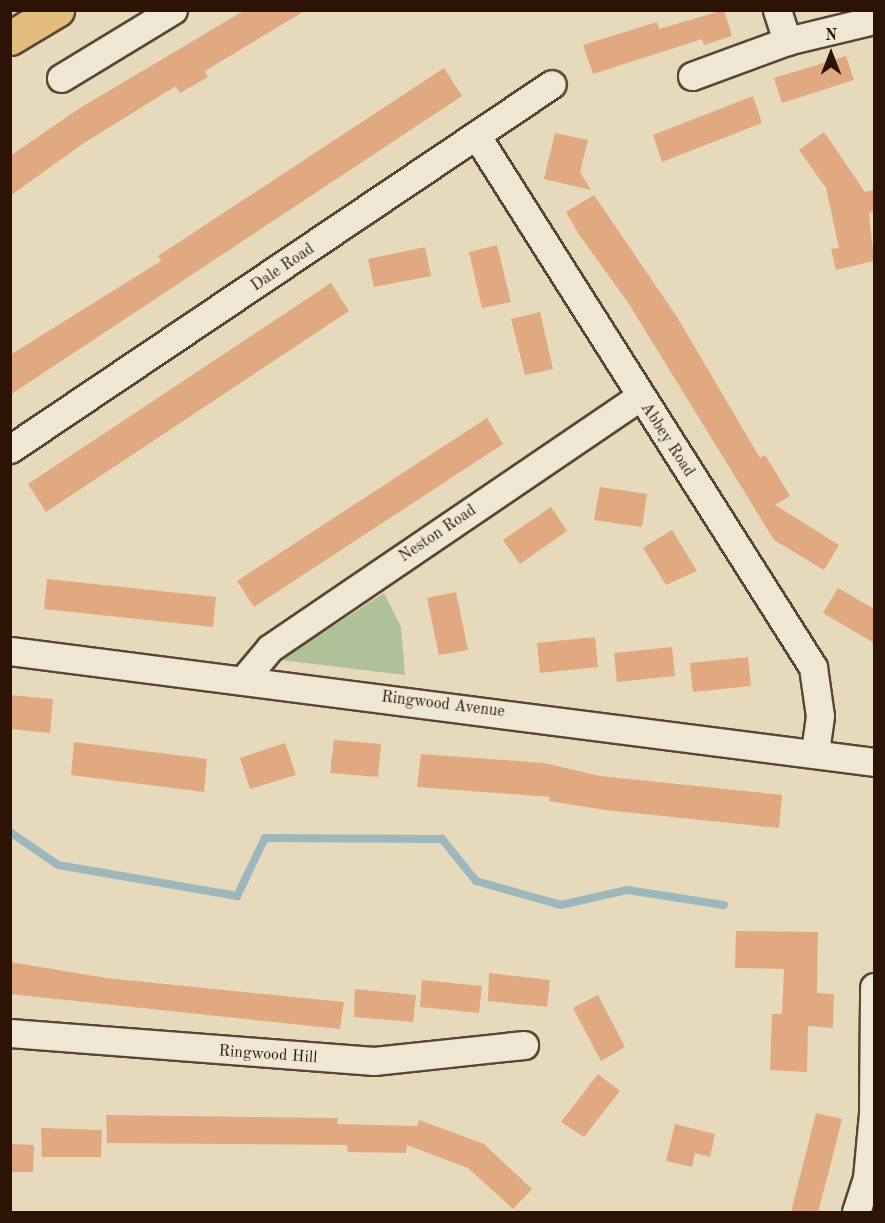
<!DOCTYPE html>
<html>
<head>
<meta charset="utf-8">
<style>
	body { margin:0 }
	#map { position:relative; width:885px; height:1223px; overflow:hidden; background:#e7dabc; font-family:"Old Standard TT",serif }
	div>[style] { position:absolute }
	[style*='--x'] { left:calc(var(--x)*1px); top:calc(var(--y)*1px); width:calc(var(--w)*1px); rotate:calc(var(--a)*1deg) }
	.green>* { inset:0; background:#afc196 }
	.stream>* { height:8px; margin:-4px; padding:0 4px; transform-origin:4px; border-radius:4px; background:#9db7bc }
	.building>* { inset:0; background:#e0a980 }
	.roads { filter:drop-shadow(2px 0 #5b4534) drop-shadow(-2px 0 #5b4534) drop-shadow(0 2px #5b4534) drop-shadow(0 -2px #5b4534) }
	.minor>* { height:27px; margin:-13.5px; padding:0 13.5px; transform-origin:13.5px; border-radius:13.5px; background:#efe7d3 }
	.major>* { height:33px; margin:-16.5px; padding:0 16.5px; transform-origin:16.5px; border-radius:16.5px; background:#e4bd7e }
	span { translate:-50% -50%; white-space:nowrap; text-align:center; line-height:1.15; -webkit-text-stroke:4.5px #efe7d3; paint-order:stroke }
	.street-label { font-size:16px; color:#2c1306 }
	.frame { position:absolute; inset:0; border:12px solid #2c1306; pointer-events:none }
	.north { position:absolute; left:801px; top:24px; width:60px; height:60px; -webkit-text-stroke:4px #efe7d3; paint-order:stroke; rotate:0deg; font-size:16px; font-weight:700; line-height:24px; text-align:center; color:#2c1306 }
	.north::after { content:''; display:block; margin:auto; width:21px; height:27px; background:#2c1306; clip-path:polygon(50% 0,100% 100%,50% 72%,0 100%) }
</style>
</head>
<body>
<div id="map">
	<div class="green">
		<div style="clip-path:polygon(384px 593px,401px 627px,405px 675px,281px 660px)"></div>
	</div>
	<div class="stream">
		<div style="--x:10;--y:832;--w:58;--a:34.5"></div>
		<div style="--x:58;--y:865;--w:182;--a:9.8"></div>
		<div style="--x:237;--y:896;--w:64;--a:-64.2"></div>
		<div style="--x:265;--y:838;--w:177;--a:0.3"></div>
		<div style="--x:442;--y:839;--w:54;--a:51"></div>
		<div style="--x:476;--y:881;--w:88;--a:15.8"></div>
		<div style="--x:561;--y:905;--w:68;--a:-12.8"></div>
		<div style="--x:627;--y:890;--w:98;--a:8.8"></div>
	</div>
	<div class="building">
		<div style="clip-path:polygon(245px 10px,306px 10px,205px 71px,208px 77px,180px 93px,176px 86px,84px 143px,10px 196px,10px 156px,80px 108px)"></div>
		<div style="clip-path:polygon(724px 10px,732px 36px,704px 45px,702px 39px,593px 74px,583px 45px,657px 22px,659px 29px)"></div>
		<div style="clip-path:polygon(846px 56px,854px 80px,782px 103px,774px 78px)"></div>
		<div style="clip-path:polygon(444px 68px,462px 96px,10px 395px,10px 355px,161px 261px,158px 256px)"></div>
		<div style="clip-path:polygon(753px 96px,762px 123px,662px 162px,653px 135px)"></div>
		<div style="clip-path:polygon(824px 132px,865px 192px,874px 190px,874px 212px,869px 213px,874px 261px,836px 270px,831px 249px,839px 248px,826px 188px,799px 150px)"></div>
		<div style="clip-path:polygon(555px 133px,588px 140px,580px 172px,591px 190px,544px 179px)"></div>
		<div style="clip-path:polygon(594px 195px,677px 317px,760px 458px,765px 455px,790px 496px,775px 505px,839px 545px,824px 570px,774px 540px,629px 304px,578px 233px,566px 212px)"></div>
		<div style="clip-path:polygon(497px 245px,511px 302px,482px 308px,469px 252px)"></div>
		<div style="clip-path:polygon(425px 247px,431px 276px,374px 287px,368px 259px)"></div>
		<div style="clip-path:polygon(331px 283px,349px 311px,46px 512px,28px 484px)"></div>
		<div style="clip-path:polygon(540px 312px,553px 369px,525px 375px,511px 319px)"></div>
		<div style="clip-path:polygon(487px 418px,503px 444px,254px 607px,237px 581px)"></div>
		<div style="clip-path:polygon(600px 487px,647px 494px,642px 527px,594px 520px)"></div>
		<div style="clip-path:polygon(551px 507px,567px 531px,520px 564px,503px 540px)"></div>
		<div style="clip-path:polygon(672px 530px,697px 571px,666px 585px,643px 548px)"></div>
		<div style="clip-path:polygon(47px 579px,216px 597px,213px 627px,44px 609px)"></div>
		<div style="clip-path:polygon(838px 588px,874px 609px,874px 643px,823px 613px)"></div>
		<div style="clip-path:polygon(456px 592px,468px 650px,439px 655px,427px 598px)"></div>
		<div style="clip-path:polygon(595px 637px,598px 667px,540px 673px,537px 643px)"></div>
		<div style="clip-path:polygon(672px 647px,675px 676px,617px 682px,614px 653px)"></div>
		<div style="clip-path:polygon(748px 657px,751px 686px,693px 692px,690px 663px)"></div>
		<div style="clip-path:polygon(10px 695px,53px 699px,50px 733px,10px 729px)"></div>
		<div style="clip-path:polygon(334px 740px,381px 744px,378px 777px,330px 773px)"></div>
		<div style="clip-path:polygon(74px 742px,207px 759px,204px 792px,71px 775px)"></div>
		<div style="clip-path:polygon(285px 743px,296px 775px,250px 789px,240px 758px)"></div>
		<div style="clip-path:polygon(421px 754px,544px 763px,600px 776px,782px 795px,779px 828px,605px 810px,549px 801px,550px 797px,417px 787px)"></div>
		<div style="clip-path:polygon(736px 931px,818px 932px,817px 993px,834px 994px,833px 1028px,808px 1026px,807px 1072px,770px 1070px,772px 1014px,782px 1014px,784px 969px,735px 968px)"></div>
		<div style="clip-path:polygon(10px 962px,106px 978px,344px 1002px,340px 1029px,10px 994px)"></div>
		<div style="clip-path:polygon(489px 973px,550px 980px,547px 1007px,488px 1001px)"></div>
		<div style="clip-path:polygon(422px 980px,482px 986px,479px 1013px,420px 1007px)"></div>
		<div style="clip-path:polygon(355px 989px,416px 995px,413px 1022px,354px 1017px)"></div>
		<div style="clip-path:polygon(598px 995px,625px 1047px,601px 1061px,573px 1008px)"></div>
		<div style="clip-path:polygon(598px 1074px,620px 1091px,584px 1137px,561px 1122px)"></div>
		<div style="clip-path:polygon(816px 1113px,842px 1119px,831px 1163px,818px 1212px,791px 1212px)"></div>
		<div style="clip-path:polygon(106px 1115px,338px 1118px,337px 1124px,378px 1125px,417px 1126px,419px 1120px,484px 1144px,532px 1189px,513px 1209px,468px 1168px,407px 1145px,406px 1153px,348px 1152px,347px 1145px,107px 1143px)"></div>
		<div style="clip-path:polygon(675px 1124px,715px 1134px,710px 1157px,695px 1153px,692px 1167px,666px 1161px)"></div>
		<div style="clip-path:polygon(41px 1128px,102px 1130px,101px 1157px,42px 1157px)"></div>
		<div style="clip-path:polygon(10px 1144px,34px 1145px,33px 1172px,10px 1172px)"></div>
	</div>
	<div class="roads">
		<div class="minor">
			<div style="--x:777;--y:10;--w:33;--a:72"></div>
			<div style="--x:692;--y:76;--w:101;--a:-20.2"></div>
			<div style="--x:787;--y:41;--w:89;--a:-13.6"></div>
			<div style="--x:61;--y:78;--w:131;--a:-31.3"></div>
			<div style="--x:478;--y:138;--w:626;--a:57.66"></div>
			<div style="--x:813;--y:667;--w:49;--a:81.9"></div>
			<div style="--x:820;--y:716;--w:37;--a:98"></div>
			<div style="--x:10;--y:449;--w:653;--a:-33.96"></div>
			<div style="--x:10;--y:651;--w:871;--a:7.32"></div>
			<div style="--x:244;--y:679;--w:40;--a:-50"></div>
			<div style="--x:270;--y:648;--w:446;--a:-34.2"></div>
			<div style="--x:10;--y:1033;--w:365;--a:4.4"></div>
			<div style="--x:374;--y:1061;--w:151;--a:-6.1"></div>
			<div style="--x:856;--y:1212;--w:36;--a:-72"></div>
			<div style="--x:867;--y:1178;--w:65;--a:-84.7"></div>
			<div style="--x:873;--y:1113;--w:126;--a:-89.5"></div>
		</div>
		<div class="major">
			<div style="--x:10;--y:38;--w:55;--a:-30.8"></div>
		</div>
	</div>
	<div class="street-label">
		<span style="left:283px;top:268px;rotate:-34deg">Dale Road</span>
		<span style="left:667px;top:440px;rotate:57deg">Abbey Road</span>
		<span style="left:438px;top:534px;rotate:-34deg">Neston Road</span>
		<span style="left:443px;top:705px;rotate:7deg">Ringwood Avenue</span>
		<span style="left:268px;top:1055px;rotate:4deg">Ringwood Hill</span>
	</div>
	<div class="frame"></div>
	<div class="north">N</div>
</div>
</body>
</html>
